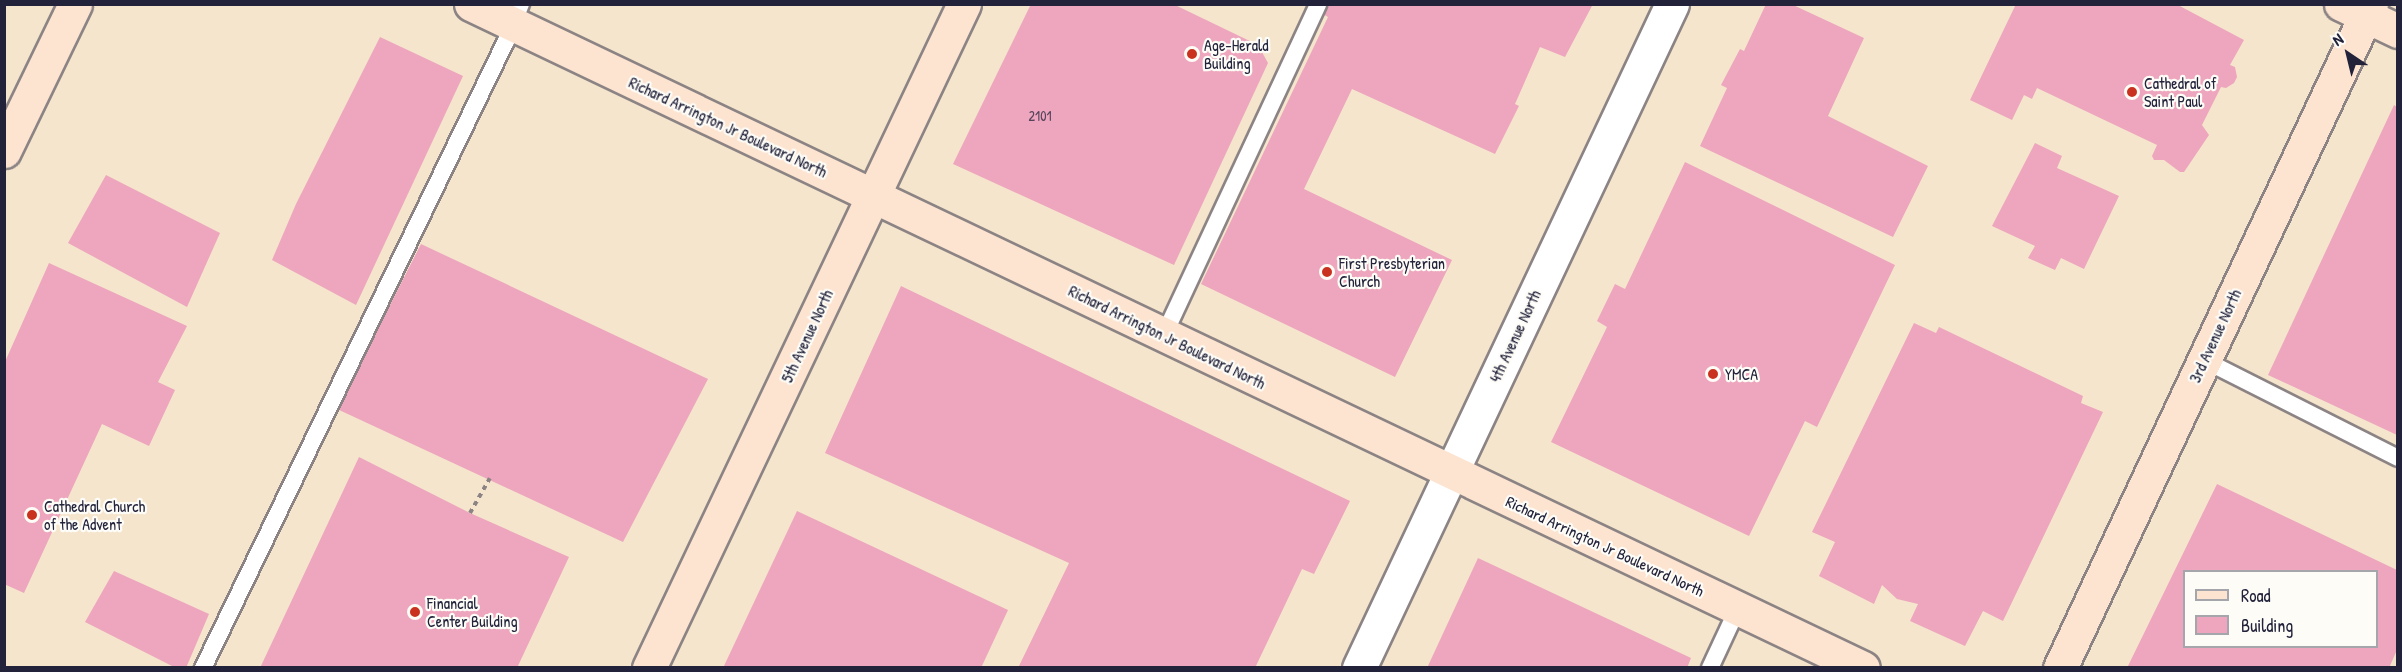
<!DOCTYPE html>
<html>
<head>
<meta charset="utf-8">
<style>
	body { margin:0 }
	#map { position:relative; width:2402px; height:672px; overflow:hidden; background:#f5e5cd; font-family:"Patrick Hand",sans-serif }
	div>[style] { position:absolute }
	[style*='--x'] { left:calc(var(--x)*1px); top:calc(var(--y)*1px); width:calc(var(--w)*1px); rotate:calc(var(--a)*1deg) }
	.building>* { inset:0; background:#eda6bd }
	.path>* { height:4px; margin-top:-2px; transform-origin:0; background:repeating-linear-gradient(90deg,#8c8484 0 4.5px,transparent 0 9px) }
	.roads { filter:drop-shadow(2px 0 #8c8484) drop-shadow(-2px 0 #8c8484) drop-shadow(0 2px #8c8484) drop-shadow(0 -2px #8c8484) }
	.service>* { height:16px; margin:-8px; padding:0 8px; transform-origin:8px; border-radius:8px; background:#fff }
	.tertiary>* { height:33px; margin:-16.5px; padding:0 16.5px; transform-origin:16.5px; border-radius:16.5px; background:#fff }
	.secondary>* { height:33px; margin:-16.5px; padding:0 16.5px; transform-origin:16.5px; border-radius:16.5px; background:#fde4d1 }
	.dots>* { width:16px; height:16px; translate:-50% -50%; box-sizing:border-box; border:3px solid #fdfcf7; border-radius:50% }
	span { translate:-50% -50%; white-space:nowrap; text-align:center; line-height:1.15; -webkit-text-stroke:4.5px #fdfcf7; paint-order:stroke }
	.number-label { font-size:14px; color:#55435c }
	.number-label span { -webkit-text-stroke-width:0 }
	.poi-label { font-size:16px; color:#22223b }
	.left { translate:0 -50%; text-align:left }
	.street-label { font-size:16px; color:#22223b }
	.frame { position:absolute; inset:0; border:6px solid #22223b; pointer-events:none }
	.legend { position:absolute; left:2183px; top:570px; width:195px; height:78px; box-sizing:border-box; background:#fdfcf7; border:2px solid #a5a5ac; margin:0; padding:8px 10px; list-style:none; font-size:18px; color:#22223b }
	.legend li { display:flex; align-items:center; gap:12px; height:30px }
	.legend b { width:30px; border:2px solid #a5a5ac }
	.north { position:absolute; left:2318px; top:24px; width:60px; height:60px; -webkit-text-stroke:4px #fdfcf7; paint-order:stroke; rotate:325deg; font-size:16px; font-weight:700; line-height:24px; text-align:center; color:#22223b }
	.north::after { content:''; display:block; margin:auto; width:21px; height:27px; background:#22223b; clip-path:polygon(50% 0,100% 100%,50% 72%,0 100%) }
</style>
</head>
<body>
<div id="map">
	<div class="building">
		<div style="clip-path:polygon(1031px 4px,1173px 4px,1258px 45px,1268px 63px,1174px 265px,953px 164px)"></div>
		<div style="clip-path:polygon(1327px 4px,1593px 4px,1565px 57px,1540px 47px,1515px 104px,1519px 106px,1495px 154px,1352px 89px,1304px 189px,1452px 260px,1395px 377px,1201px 284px,1328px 17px,1323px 14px)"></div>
		<div style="clip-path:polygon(1766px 4px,1791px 4px,1864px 38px,1828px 116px,1928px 166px,1893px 237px,1700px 146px,1727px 88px,1721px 85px,1740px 49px,1744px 51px)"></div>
		<div style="clip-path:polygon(2016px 4px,2176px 4px,2244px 40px,2230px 65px,2235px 67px,2237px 77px,2234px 83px,2226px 88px,2221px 87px,2202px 125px,2209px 135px,2184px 172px,2180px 172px,2164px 160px,2154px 160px,2152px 156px,2157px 145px,2037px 88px,2032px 99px,2024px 95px,2012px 120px,1970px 100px)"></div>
		<div style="clip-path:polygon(380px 37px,463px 76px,356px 305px,272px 260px,296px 204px)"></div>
		<div style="clip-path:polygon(2394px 105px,2397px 107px,2397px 435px,2268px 375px)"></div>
		<div style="clip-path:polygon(2035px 143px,2062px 156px,2057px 168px,2119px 196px,2084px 269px,2061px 258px,2055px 270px,2028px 258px,2035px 246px,1992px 226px)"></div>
		<div style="clip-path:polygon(1685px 162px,1895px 265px,1817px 427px,1805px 421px,1749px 536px,1551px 442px,1607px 327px,1597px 321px,1615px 284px,1625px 289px)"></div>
		<div style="clip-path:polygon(106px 175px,220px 233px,187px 307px,68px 243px)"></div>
		<div style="clip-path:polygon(421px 244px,708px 379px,623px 542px,337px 409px)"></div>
		<div style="clip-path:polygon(49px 263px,187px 326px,158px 382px,175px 390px,149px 446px,102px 424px,24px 593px,4px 584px,4px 364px)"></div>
		<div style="clip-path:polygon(901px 286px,1350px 501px,1314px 574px,1302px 569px,1255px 668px,1018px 668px,1069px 563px,825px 453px)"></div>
		<div style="clip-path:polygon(1914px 323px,1936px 333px,1939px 327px,2083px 396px,2081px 403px,2103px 412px,2003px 621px,1983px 611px,1965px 646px,1910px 621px,1918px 604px,1897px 599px,1882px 585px,1874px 604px,1819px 576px,1835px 542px,1812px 532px)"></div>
		<div style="clip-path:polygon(359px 457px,470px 513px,569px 557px,517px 668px,260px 668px)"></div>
		<div style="clip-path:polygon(evenodd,2217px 484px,2397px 570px,2397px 650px,2389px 668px,2127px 668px,2217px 484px,2184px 572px,2376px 572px,2376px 646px,2184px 646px,2184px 572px)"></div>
		<div style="clip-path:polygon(797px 511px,1008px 610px,981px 668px,723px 668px)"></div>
		<div style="clip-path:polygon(1478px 558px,1691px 658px,1687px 668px,1427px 668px)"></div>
		<div style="clip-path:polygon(114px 571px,209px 614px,186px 668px,176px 668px,85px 622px)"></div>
	</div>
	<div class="path">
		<div style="--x:470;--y:513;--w:40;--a:-60.3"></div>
	</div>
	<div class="roads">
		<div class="service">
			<div style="--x:1164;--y:335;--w:365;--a:-65"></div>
			<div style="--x:2204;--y:360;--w:217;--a:26.8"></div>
			<div style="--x:203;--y:668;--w:696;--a:-64.21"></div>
			<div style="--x:506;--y:41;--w:40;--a:-68"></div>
			<div style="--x:1710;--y:668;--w:66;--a:-65"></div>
		</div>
		<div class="tertiary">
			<div style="--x:1359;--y:668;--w:734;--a:-64.76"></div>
		</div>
		<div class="secondary">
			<div style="--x:471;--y:4;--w:1542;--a:25.5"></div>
			<div style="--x:2341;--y:4;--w:63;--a:25.3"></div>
			<div style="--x:4;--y:151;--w:163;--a:-64.2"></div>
			<div style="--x:649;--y:668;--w:735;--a:-64.62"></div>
			<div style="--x:2060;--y:668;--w:733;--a:-64.9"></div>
		</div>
	</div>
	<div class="dots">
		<div style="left:1192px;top:54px;background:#c8321e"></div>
		<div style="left:2132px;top:92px;background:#c8321e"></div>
		<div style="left:1327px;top:272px;background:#c8321e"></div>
		<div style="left:1713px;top:374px;background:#c8321e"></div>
		<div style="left:32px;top:515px;background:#c8321e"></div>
		<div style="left:415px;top:612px;background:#c8321e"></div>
	</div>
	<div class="number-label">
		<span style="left:1040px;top:116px">2101</span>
	</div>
	<div class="poi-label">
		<span class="left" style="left:1204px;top:54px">Age-Herald<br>Building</span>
		<span class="left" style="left:2144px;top:92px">Cathedral of<br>Saint Paul</span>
		<span class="left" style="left:1339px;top:272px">First Presbyterian<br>Church</span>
		<span class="left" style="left:1725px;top:374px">YMCA</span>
		<span class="left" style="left:44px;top:515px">Cathedral Church<br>of the Advent</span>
		<span class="left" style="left:427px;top:612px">Financial<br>Center Building</span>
	</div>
	<div class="street-label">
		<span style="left:728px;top:127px;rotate:25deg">Richard Arrington Jr Boulevard North</span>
		<span style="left:807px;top:336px;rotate:-65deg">5th Avenue North</span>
		<span style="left:1515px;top:336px;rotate:-65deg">4th Avenue North</span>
		<span style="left:2215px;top:336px;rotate:-65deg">3rd Avenue North</span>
		<span style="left:1167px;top:337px;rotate:26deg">Richard Arrington Jr Boulevard North</span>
		<span style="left:1605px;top:546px;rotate:25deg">Richard Arrington Jr Boulevard North</span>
	</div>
	<div class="frame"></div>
	<ul class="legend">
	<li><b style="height:8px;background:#fde4d1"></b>Road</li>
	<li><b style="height:16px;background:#eda6bd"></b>Building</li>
	</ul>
	<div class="north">N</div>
</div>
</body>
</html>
